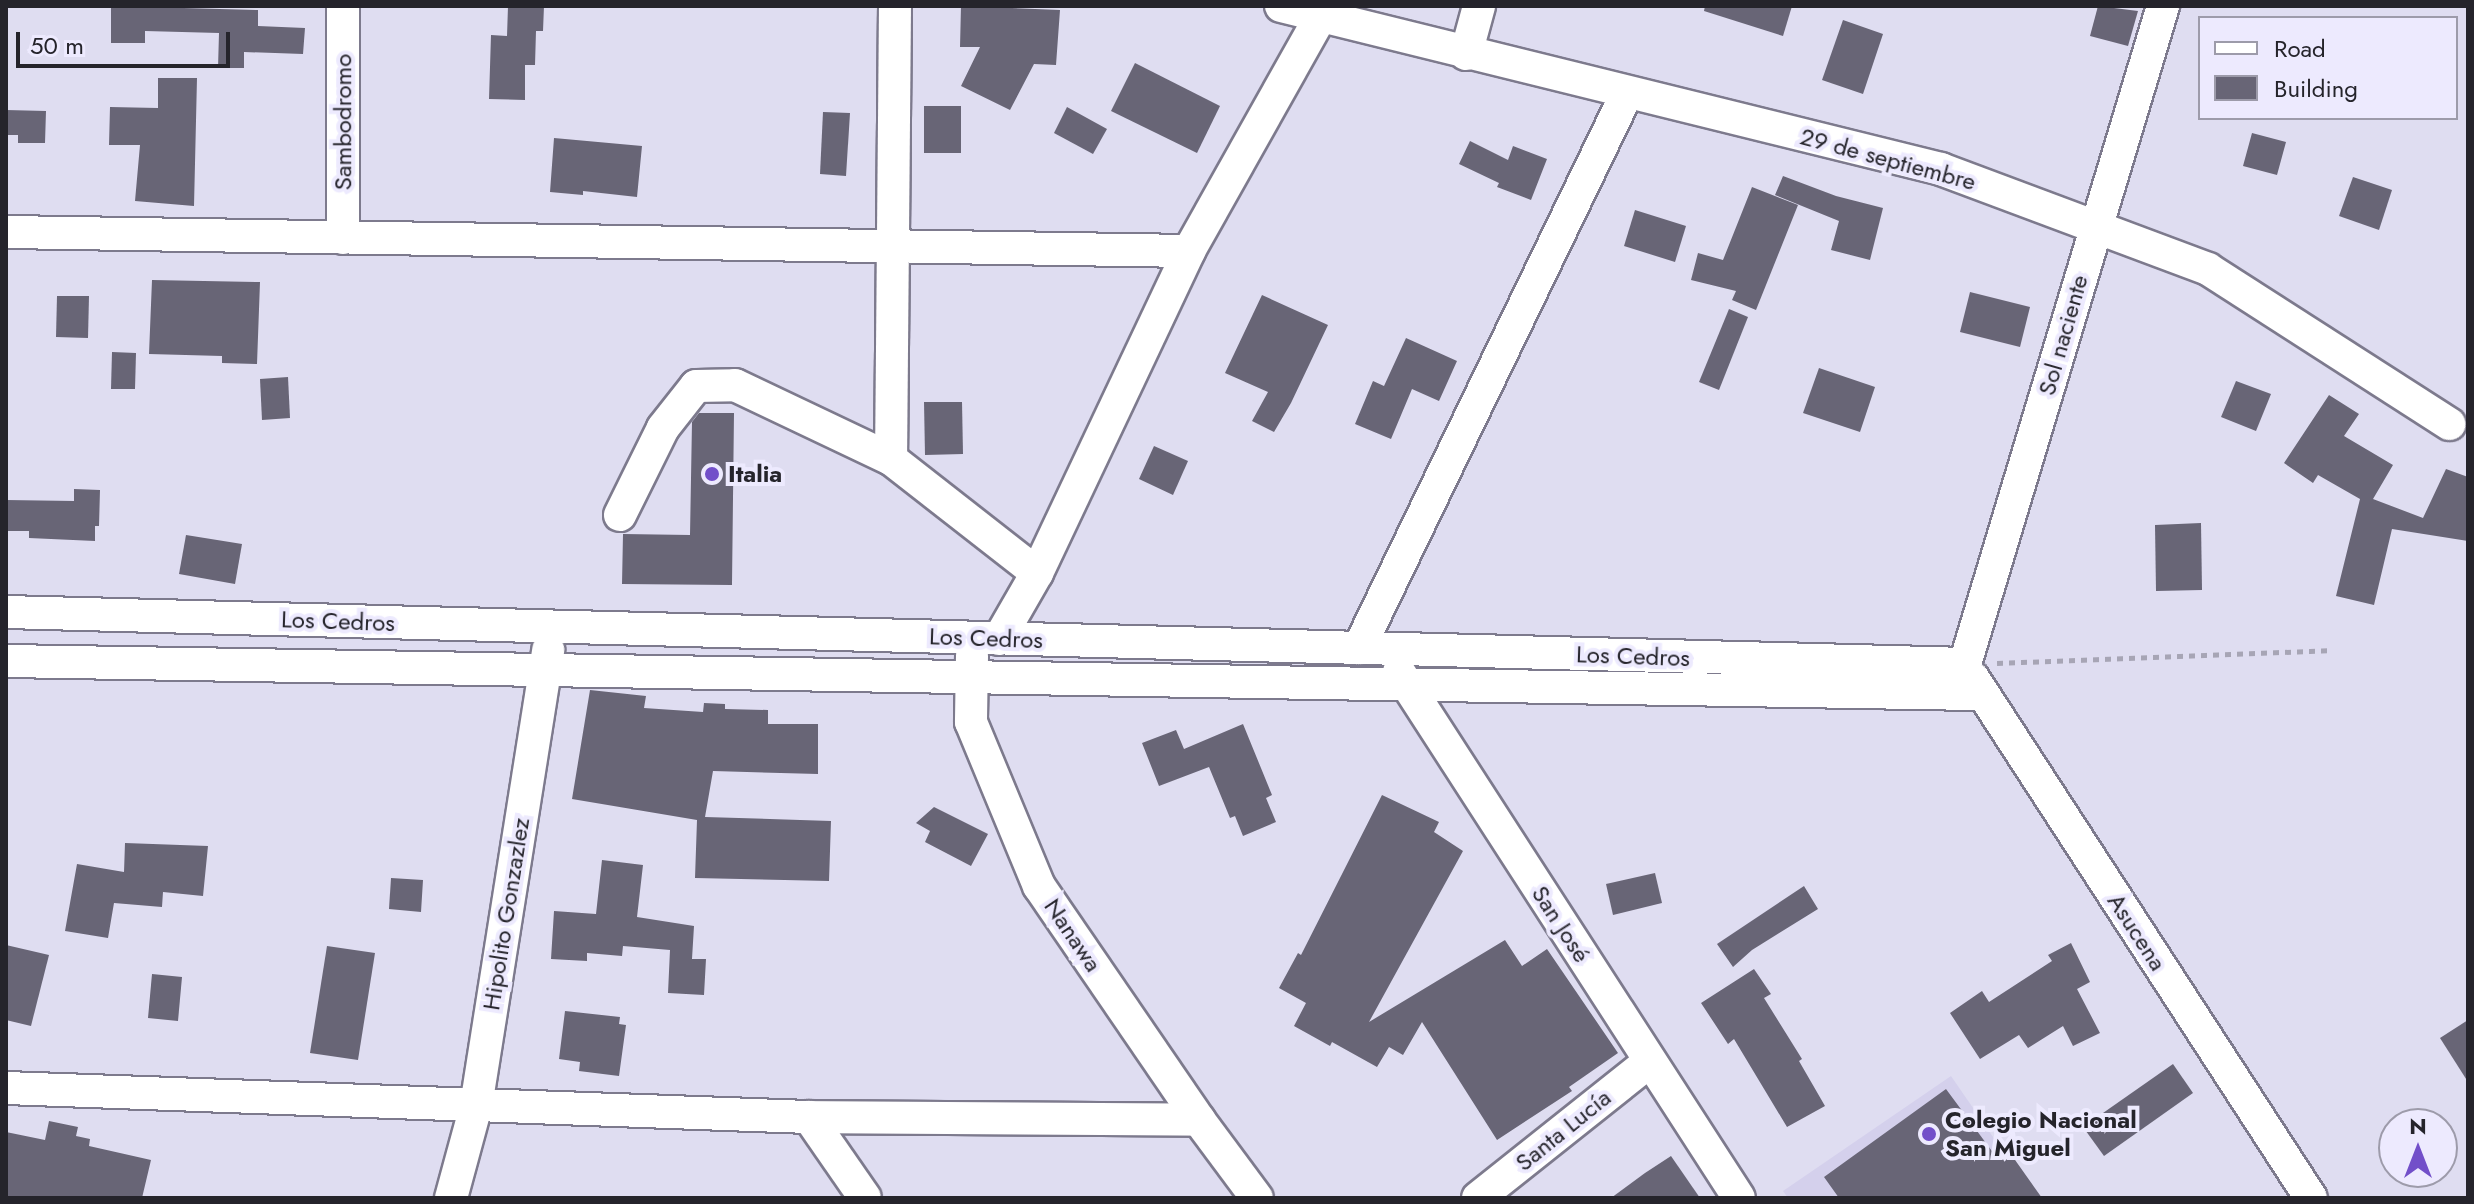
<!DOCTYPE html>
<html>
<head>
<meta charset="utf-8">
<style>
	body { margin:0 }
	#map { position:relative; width:2474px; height:1204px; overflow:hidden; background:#dfddf1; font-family:Jost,sans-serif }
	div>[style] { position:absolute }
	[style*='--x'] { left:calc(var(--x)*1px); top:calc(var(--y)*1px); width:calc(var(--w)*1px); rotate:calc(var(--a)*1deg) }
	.built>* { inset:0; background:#d4d0ec }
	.building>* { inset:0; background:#686576 }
	.path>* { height:5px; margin-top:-2.5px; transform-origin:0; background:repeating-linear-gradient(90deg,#a7a5b5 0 6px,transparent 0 12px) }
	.roads { filter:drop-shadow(2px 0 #7d7a8d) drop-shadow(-2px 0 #7d7a8d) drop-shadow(0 2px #7d7a8d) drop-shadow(0 -2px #7d7a8d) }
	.minor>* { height:32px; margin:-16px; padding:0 16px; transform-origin:16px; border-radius:16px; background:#fff }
	.dots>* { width:22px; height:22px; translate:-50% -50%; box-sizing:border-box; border:4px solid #edeafe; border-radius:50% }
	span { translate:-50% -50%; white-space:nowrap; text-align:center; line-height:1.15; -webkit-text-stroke:8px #edeafe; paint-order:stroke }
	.street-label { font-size:24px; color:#25242b }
	.poi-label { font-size:24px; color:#25242b; font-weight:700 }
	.left { translate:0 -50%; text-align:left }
	.frame { position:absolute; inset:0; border:8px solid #25242b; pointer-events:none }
	.legend { position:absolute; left:2198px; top:16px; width:260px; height:104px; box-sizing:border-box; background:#edeafe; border:2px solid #9d9baa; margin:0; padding:10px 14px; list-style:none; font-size:24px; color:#25242b }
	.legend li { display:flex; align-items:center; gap:16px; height:40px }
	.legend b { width:40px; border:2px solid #9d9baa }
	.north { position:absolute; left:2378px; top:1108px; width:80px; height:80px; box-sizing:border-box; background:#edeafe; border:2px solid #9d9baa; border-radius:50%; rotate:0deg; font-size:22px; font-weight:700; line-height:32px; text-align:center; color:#25242b }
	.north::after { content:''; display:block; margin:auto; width:28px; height:36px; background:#724fc9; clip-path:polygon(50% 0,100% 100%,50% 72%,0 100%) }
	.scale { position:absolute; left:16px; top:32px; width:214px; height:36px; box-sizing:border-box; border:4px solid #25242b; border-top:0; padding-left:10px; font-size:24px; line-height:28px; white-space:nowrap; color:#25242b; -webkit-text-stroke:6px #edeafe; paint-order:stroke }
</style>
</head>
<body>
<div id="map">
	<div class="built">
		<div style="clip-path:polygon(1951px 1076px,2035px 1198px,1788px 1198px,1783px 1191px)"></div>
	</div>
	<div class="building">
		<div style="clip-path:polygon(111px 6px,258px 10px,258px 26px,305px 28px,303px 54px,244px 52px,244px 68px,218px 68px,219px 33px,145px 31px,145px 43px,111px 43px)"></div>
		<div style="clip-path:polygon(508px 6px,544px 6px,543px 31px,536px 31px,535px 65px,525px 65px,525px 100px,489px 99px,491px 35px,507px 36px)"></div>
		<div style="clip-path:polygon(961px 6px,1060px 10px,1056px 65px,1034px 64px,1010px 110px,961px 86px,980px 47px,960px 47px)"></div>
		<div style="clip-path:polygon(1705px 6px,1792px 6px,1783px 36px,1704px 11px)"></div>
		<div style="clip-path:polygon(2098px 6px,2138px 11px,2128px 46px,2090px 36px)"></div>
		<div style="clip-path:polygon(1843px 20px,1883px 34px,1863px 94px,1822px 80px)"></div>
		<div style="clip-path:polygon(1135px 63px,1220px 106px,1197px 153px,1111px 111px)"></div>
		<div style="clip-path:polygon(158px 78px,197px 78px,194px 206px,135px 201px,140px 145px,109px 145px,110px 107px,158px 108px)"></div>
		<div style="clip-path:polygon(924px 106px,961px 106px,961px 153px,924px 153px)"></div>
		<div style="clip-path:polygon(1067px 107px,1107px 129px,1093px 154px,1054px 133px)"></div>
		<div style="clip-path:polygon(6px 110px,46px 111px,45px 143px,18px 143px,18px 135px,6px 135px)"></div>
		<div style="clip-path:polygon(823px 112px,850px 113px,846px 176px,820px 174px)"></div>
		<div style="clip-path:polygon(2252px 133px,2286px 142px,2277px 175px,2243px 166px)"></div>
		<div style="clip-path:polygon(554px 138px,642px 146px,637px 197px,583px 191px,583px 195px,550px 192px)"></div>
		<div style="clip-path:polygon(1470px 141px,1508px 160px,1513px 146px,1547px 159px,1531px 200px,1497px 187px,1499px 183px,1459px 164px)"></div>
		<div style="clip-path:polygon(1783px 176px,1836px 196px,1883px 208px,1870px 260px,1831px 250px,1839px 221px,1775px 195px)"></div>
		<div style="clip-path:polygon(2353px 177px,2392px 190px,2379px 230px,2339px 216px)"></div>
		<div style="clip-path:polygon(1752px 187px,1798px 205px,1756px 310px,1732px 300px,1736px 291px,1691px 280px,1698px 253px,1723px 260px)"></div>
		<div style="clip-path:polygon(1635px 210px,1686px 226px,1675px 262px,1624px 246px)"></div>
		<div style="clip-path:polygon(152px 280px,260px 282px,257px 364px,222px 363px,222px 356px,149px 354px)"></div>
		<div style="clip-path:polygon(1970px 292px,2030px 307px,2020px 347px,1960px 332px)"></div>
		<div style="clip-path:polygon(1262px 295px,1328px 325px,1291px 403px,1274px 432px,1252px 421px,1268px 392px,1225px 373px)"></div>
		<div style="clip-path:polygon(57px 296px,89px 296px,88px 338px,56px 337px)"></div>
		<div style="clip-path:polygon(1729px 309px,1748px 317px,1719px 390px,1699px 382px)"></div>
		<div style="clip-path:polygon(1406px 338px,1457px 361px,1439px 401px,1412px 389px,1391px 439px,1355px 424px,1373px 381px,1384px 386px)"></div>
		<div style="clip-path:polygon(112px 352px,136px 353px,135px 389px,111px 389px)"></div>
		<div style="clip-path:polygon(1819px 368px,1875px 387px,1860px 432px,1803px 413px)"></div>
		<div style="clip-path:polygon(288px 377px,290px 418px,262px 420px,260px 379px)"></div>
		<div style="clip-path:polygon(2236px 381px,2271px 394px,2256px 431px,2221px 417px)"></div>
		<div style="clip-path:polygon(2329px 395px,2359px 414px,2344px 436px,2393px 465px,2373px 499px,2423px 518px,2446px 469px,2468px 477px,2468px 541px,2392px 529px,2374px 605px,2336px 596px,2360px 499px,2318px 475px,2313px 483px,2284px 463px)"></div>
		<div style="clip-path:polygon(924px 402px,962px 402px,963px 454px,925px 455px)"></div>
		<div style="clip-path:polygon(699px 413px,734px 413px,732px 585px,622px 584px,623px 534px,690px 535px,692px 422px)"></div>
		<div style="clip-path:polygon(1154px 446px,1188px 461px,1173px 495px,1139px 479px)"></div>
		<div style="clip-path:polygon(74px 489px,100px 490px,99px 526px,95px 526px,95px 541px,29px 538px,29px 531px,6px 531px,6px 500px,74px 501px)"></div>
		<div style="clip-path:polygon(2201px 523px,2202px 590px,2156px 591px,2155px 525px)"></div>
		<div style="clip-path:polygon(186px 535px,242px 544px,235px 584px,179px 574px)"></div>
		<div style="clip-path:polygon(590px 690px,646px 696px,644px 708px,703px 712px,704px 703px,725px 704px,725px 709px,768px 710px,768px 724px,818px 724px,818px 774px,713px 771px,705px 817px,831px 821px,829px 881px,695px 878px,697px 820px,572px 799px)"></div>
		<div style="clip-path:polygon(1243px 724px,1272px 795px,1266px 798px,1276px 822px,1243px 836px,1235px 816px,1230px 818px,1209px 767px,1159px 786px,1142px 743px,1176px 730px,1184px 749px)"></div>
		<div style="clip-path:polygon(1382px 795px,1439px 822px,1434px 832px,1463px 851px,1369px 1022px,1505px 940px,1522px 966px,1547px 949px,1618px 1053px,1569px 1087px,1572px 1091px,1497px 1140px,1422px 1022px,1403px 1055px,1389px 1047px,1377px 1067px,1332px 1042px,1330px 1046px,1294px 1026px,1306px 1003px,1279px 988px,1298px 953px,1301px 955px)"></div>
		<div style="clip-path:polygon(934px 807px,988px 834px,971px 866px,925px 842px,930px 831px,916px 823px)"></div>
		<div style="clip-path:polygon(125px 843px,208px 846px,203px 896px,163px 892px,162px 907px,114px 903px,108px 938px,65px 931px,77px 864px,124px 872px)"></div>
		<div style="clip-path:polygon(602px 860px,643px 865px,637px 917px,694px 926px,692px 959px,706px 959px,704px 995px,668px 993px,670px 950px,623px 946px,622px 956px,587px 953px,587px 961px,551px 959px,554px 911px,596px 914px)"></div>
		<div style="clip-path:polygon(1655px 873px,1662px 903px,1613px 915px,1606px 884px)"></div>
		<div style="clip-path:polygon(391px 878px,423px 880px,421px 912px,389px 909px)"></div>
		<div style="clip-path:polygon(1804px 886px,1818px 909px,1752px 950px,1733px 967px,1717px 944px)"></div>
		<div style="clip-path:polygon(2071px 943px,2090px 982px,2077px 989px,2100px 1033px,2073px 1046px,2063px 1026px,2028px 1048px,2019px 1035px,1980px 1059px,1950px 1013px,1982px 991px,1989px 1002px,2052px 961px,2048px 955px)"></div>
		<div style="clip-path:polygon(6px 945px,49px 955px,31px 1026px,6px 1020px)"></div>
		<div style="clip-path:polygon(327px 946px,375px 953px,358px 1060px,310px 1053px)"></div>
		<div style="clip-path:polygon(1754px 969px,1771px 994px,1764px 998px,1802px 1059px,1799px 1061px,1825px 1106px,1787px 1127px,1734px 1039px,1728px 1044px,1701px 1003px)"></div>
		<div style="clip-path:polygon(152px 974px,182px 977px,178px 1021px,148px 1018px)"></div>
		<div style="clip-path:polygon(565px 1011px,620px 1017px,619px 1024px,626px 1025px,619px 1076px,579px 1071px,580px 1062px,559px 1059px)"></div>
		<div style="clip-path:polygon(2468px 1020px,2468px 1082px,2440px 1038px)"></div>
		<div style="clip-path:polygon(2173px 1064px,2193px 1093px,2104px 1156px,2083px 1127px)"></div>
		<div style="clip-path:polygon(1946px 1089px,1997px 1158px,2008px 1150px,2042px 1198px,1839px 1198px,1824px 1177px)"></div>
		<div style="clip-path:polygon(49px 1121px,78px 1127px,76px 1136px,90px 1139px,89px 1146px,151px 1160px,142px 1198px,6px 1198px,6px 1132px,45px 1140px)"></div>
		<div style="clip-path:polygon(1671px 1156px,1700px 1198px,1611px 1198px,1645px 1173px)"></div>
	</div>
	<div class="path">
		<div style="--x:1997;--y:663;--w:331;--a:-2.2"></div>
	</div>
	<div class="roads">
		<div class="minor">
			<div style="--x:343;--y:6;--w:232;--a:90"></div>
			<div style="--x:895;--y:6;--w:453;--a:90.5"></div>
			<div style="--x:891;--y:459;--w:185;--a:38"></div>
			<div style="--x:1281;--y:6;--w:680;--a:13.87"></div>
			<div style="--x:1941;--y:169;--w:285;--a:20.5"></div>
			<div style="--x:2208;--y:269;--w:287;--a:32.7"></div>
			<div style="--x:1466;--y:54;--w:50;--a:-74.8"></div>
			<div style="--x:6;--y:232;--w:1183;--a:0.92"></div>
			<div style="--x:620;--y:515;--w:97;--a:-63.7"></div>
			<div style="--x:663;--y:428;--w:53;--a:-51.8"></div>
			<div style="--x:696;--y:386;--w:39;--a:-1"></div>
			<div style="--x:735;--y:385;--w:173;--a:25.4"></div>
			<div style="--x:6;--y:612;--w:1960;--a:1.52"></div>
			<div style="--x:999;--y:639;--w:76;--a:-60.1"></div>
			<div style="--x:1037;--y:573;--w:356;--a:-64.7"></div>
			<div style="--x:1189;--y:251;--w:267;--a:-60.7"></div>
			<div style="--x:1359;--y:648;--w:616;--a:-64.22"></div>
			<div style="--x:972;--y:656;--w:66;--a:90.9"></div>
			<div style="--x:971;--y:722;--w:178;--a:67.5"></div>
			<div style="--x:1039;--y:886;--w:283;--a:55.6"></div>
			<div style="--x:1199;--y:1120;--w:97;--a:53.4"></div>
			<div style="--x:6;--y:661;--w:1976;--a:0.96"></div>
			<div style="--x:1965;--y:664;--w:687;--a:-73.25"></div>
			<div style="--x:1399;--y:672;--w:626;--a:57.12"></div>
			<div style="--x:1973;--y:678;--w:620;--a:56.98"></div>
			<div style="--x:6;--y:1088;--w:804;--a:2.07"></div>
			<div style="--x:809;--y:1117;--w:390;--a:0.4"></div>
			<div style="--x:809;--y:1117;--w:98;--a:55.3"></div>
			<div style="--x:451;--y:1198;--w:95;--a:-74.8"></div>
			<div style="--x:476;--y:1106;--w:462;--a:-81"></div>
			<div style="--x:1478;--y:1198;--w:218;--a:-38.5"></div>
		</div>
	</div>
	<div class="dots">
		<div style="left:712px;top:474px;background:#724fc9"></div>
		<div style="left:1929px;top:1134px;background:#724fc9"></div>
	</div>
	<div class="street-label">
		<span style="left:343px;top:122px;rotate:-90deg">Sambodromo</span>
		<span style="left:1888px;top:159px;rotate:15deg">29 de septiembre</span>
		<span style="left:2063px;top:335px;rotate:-74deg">Sol naciente</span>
		<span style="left:338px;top:621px;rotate:2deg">Los Cedros</span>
		<span style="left:986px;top:638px;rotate:2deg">Los Cedros</span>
		<span style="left:1633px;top:656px;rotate:2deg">Los Cedros</span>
		<span style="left:506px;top:914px;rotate:-81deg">Hipolito Gonzazlez</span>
		<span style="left:1561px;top:924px;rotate:57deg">San José</span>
		<span style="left:2137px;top:932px;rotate:57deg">Asucena</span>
		<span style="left:1073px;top:935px;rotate:56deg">Nanawa</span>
		<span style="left:1563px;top:1130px;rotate:-39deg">Santa Lucía</span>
	</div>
	<div class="poi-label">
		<span class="left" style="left:728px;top:474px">Italia</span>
		<span class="left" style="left:1945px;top:1134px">Colegio Nacional<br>San Miguel</span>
	</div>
	<div class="frame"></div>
	<ul class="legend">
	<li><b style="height:10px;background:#fff"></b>Road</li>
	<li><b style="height:22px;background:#686576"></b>Building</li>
	</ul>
	<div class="north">N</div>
	<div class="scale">50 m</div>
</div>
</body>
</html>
